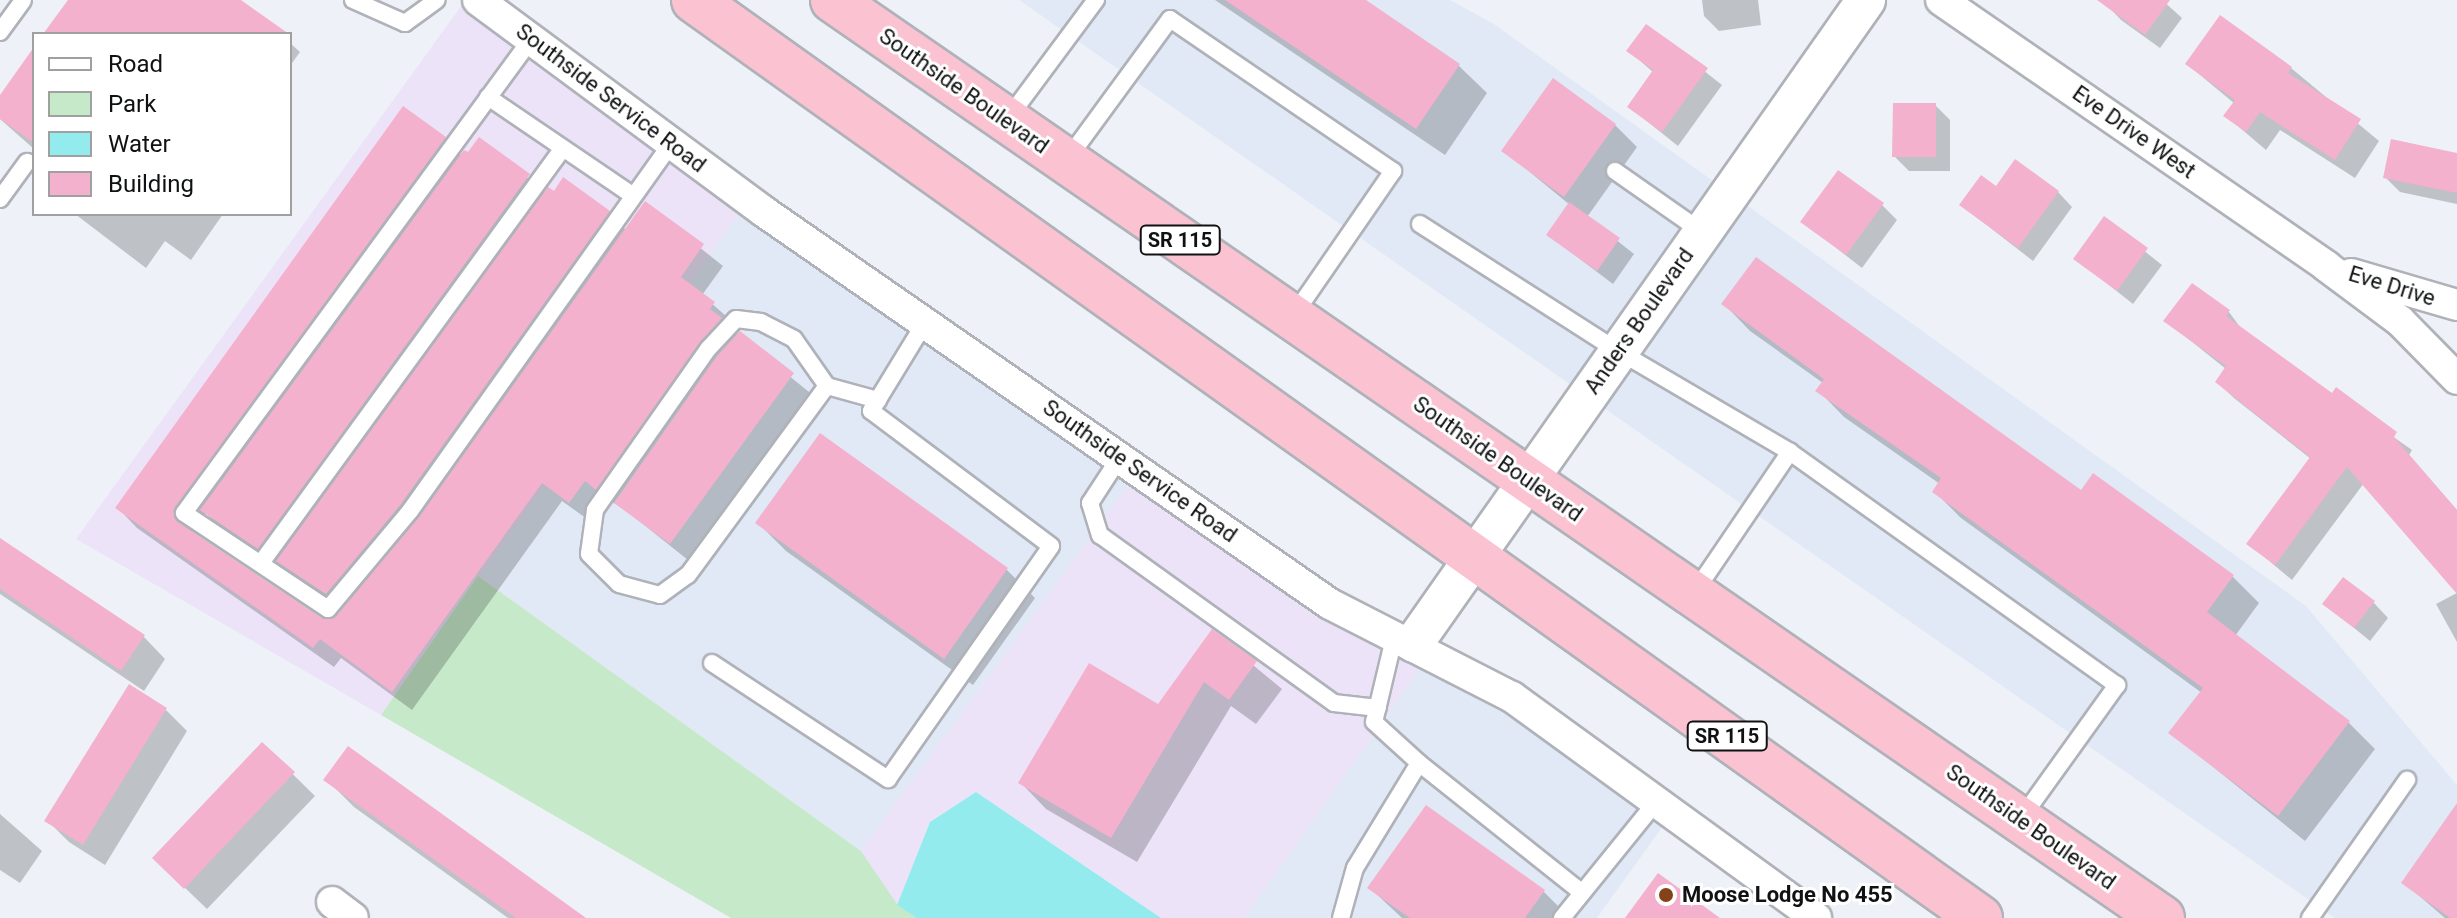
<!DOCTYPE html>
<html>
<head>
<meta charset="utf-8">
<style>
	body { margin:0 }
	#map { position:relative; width:2457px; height:918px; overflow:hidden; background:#eef2f8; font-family:Roboto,sans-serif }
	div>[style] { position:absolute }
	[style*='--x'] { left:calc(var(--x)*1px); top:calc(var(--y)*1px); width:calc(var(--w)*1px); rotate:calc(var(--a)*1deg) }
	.built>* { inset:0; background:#e1e9f6 }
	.industrial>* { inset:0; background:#ece3f8 }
	.green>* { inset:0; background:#c6e9ca }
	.water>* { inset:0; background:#94ebed }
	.shadow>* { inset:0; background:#0003 }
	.building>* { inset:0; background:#f3b1cd }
	.roads { filter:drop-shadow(2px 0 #afb2b8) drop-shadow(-2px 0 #afb2b8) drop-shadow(0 2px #afb2b8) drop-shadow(0 -2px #afb2b8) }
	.service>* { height:16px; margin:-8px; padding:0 8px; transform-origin:8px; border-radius:8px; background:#fff }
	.minor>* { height:30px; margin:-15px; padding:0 15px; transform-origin:15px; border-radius:15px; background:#fff }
	.tertiary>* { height:38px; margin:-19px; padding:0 19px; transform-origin:19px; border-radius:19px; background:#fff }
	.trunk>* { height:44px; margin:-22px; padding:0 22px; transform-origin:22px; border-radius:22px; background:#fbc3d2 }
	.dots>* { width:22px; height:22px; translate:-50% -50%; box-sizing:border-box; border:4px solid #fff; border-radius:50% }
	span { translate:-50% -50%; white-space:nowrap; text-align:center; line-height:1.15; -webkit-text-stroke:6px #fff; paint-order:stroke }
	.shield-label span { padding:2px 6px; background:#fff; border:2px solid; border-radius:6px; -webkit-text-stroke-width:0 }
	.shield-label { font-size:20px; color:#0f1112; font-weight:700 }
	.street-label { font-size:22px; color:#0f1112 }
	.poi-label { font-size:22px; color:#0f1112; font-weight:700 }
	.left { translate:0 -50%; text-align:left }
	.legend { position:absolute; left:32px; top:32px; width:260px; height:184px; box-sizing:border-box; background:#fff; border:2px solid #9fa0a0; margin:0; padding:10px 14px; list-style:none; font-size:24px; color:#0f1112 }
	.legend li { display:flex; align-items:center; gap:16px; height:40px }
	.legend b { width:40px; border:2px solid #9fa0a0 }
</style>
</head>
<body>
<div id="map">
	<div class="built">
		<div style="clip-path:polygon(1019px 0,1450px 0,1494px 24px,2306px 606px,2457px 785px,2457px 918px,2335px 918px)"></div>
		<div style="clip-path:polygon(746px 204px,1132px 481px,861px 851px,478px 576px)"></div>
		<div style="clip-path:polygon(1420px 669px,1498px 706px,1663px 826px,1597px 918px,1244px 918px)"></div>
	</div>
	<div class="industrial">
		<div style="clip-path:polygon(464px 2px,746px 204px,381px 715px,76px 539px)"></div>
		<div style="clip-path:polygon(1132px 481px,1420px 669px,1244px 918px,1161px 918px,976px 792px,930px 822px,897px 905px,861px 851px)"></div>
	</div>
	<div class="green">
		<div style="clip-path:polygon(478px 576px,861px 851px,897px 904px,917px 918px,731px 918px,381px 715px)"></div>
	</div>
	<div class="water">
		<div style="clip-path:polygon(976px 792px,1161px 918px,917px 918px,897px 905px,930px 822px)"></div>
	</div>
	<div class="shadow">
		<div style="clip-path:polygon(1215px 0,1362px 0,1459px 66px,1487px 93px,1445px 155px)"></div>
		<div style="clip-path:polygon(1702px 0,1758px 0,1761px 25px,1719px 31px,1704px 16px)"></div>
		<div style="clip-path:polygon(2110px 0,2162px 0,2182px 18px,2160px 48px,2121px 20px,2107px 5px)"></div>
		<div style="clip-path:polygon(1647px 26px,1722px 85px,1678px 146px,1629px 107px,1654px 73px,1629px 51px)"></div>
		<div style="clip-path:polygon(290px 43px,300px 52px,290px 66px)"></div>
		<div style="clip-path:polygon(34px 51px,34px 149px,0 119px,0 98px)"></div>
		<div style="clip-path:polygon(2187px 64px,2291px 68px,2379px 141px,2355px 178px,2280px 130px,2266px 150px,2226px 116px,2235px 104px)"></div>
		<div style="clip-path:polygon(1935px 105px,1950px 120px,1950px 171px,1909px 171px,1894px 156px)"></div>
		<div style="clip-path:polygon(1615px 125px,1637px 147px,1587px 217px,1634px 254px,1613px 284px,1548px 235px,1570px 205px,1504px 151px)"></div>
		<div style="clip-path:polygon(evenodd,445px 138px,462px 156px,468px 155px,480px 140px,546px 193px,609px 212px,626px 230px,645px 204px,723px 266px,702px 295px,734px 323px,730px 328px,814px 396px,693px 564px,619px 505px,605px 500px,590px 521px,562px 501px,412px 710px,341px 658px,334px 667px,137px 528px,118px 508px,445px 138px,206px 513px,230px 538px,286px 575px,289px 571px,342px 612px,321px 620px,192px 532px,206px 513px)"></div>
		<div style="clip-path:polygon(2457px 155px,2457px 204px,2400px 192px,2385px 177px)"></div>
		<div style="clip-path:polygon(1997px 188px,2058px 192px,2072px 207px,2033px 261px,1961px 205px)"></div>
		<div style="clip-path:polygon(1882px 205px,1897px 220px,1862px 268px,1803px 222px)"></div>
		<div style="clip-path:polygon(75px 214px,223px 214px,191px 260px,165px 241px,146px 268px)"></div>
		<div style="clip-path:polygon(2104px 219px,2162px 265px,2133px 304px,2076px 259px)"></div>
		<div style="clip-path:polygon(1724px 304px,2233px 577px,2259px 603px,2235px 636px,2349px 723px,2375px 749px,2305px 841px,2171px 733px,2202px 693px,1961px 518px,1934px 491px,1940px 484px,1844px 417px,1818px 390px,1823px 383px,1750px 331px)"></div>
		<div style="clip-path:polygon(2229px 312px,2243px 331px,2412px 450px,2409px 455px,2457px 510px,2457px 591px,2364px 483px,2292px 580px,2249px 544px,2311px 459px,2234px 398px,2217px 382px,2226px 369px,2166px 321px)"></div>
		<div style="clip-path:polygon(820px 436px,1007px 570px,1035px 598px,973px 685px,786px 551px,758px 523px)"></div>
		<div style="clip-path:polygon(0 540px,144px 637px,165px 659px,144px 691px,0 594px)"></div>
		<div style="clip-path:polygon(2457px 593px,2457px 642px,2436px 604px)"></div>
		<div style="clip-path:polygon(2374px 603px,2388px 618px,2370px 641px,2325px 604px)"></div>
		<div style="clip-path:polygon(1213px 632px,1282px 689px,1256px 724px,1231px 706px,1137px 862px,1046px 809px,1021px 783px,1159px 707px)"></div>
		<div style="clip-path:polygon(166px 710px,187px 731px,105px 865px,69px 842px,47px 820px)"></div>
		<div style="clip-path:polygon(262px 744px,315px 796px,207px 909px,154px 858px)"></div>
		<div style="clip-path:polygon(326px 779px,583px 918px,508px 918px,354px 807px)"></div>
		<div style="clip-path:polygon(0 814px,42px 851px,20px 883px,0 870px)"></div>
		<div style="clip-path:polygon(2457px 818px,2457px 918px,2445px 918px,2403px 882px)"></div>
		<div style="clip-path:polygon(1370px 888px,1544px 892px,1570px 918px,1402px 918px)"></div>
	</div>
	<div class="building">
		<div style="clip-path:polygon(68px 0,241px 0,289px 34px,43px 34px)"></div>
		<div style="clip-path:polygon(1225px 0,1366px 0,1460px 64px,1416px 129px)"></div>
		<div style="clip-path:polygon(2097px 0,2170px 0,2145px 35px)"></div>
		<div style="clip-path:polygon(2220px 15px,2292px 67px,2288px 73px,2361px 119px,2335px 160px,2260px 112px,2246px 132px,2223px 116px,2235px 100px,2185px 64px)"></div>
		<div style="clip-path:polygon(1646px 24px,1708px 68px,1662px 132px,1627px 107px,1653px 70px,1626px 51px)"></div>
		<div style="clip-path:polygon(34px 47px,34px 143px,0 119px,0 95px)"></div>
		<div style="clip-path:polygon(1553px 78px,1616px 124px,1564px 197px,1501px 151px)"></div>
		<div style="clip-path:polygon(1893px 103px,1936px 103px,1936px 157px,1892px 157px)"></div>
		<div style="clip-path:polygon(403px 106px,446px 137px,173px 511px,178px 522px,322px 618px,336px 616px,419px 517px,645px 201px,704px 244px,681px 277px,715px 302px,710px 309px,722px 318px,596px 490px,585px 481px,569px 503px,542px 483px,392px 692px,320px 639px,313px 648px,115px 508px)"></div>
		<div style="clip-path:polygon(479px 137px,530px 174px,258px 549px,200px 510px,464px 150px,468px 152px)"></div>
		<div style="clip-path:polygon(2391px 139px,2457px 153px,2457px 193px,2383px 178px)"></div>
		<div style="clip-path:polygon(2015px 159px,2059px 191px,2018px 248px,1959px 205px,1981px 175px,1996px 186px)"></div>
		<div style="clip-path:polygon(1838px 170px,1884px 203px,1846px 255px,1800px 222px)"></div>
		<div style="clip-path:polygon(563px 177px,610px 211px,401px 504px,326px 594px,276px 561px,548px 187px,554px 191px)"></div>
		<div style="clip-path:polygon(1569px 202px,1620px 238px,1597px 271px,1546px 235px)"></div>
		<div style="clip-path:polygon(2104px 216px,2148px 248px,2117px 291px,2073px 259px)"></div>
		<div style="clip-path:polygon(1756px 257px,2081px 490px,2093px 473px,2234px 575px,2207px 612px,2350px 721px,2278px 816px,2168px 733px,2203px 688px,1932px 492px,1941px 478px,1815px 391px,1824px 379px,1721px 304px)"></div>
		<div style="clip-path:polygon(2192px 283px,2230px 310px,2226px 316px,2332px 393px,2336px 387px,2397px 432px,2394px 437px,2457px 510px,2457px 594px,2347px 467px,2275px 565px,2246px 544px,2310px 457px,2215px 382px,2226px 366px,2163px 321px)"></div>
		<div style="clip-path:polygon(740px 331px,794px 373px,670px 544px,614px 503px,717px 356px)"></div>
		<div style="clip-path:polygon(820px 433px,1008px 568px,944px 659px,755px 523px)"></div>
		<div style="clip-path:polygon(0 538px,145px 635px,121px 671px,0 589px)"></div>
		<div style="clip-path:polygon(2343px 577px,2375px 601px,2354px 628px,2322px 604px)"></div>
		<div style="clip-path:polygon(1212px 629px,1257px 661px,1229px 700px,1204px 682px,1111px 838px,1018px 783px,1089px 663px,1158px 704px)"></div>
		<div style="clip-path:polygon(129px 684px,167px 708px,83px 845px,44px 821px)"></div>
		<div style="clip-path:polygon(262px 742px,295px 772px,184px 889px,152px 858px)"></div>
		<div style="clip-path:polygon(348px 746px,586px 918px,516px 918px,323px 780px)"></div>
		<div style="clip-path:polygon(2457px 803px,2457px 918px,2450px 918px,2401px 883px)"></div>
		<div style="clip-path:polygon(1426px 805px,1545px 890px,1525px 918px,1410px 918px,1367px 888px)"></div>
		<div style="clip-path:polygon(1658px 873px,1720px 918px,1625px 918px)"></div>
	</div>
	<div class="roads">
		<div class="service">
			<div style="--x:353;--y:0;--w:57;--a:23.9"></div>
			<div style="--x:405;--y:23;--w:39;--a:-36"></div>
			<div style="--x:0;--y:32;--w:39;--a:-54"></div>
			<div style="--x:532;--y:38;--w:589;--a:126.23"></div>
			<div style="--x:184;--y:513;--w:173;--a:33.7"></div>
			<div style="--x:328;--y:609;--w:128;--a:-50.1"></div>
			<div style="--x:410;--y:511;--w:452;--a:-54.6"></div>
			<div style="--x:488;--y:97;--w:174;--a:34.2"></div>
			<div style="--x:1009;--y:117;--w:146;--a:-53.4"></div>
			<div style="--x:1066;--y:161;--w:176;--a:-53.8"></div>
			<div style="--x:1170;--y:19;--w:270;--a:34.3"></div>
			<div style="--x:1393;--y:171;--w:176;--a:124.6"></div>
			<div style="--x:1615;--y:171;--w:106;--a:35"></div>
			<div style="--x:0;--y:199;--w:46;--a:-53.9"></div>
			<div style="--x:1420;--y:224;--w:235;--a:32.7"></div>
			<div style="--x:1618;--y:351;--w:199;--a:30.4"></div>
			<div style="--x:1790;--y:452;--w:402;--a:35.5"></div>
			<div style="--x:2117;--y:685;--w:166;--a:125.7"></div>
			<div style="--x:827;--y:386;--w:57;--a:-125.1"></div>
			<div style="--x:794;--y:339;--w:37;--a:-153"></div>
			<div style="--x:761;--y:322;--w:25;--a:-173"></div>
			<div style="--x:736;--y:319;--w:41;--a:133"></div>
			<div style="--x:708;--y:349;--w:197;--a:125.1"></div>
			<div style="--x:595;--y:510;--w:44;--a:97.8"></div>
			<div style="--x:589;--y:554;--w:42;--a:45"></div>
			<div style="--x:619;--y:584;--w:42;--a:15"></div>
			<div style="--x:660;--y:595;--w:34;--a:-36"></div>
			<div style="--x:688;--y:575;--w:235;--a:-53.7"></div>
			<div style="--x:827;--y:386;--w:53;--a:15.4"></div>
			<div style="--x:1120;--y:457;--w:55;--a:123.1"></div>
			<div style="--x:1090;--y:503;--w:34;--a:73"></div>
			<div style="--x:1100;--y:535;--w:288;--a:35.7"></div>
			<div style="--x:1334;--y:703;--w:44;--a:6.5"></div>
			<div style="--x:261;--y:563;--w:513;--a:-53.96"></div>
			<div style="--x:1694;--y:593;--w:171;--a:-55.8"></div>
			<div style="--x:1395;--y:634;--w:90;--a:103.4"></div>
			<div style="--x:1374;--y:722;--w:61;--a:42.3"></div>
			<div style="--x:712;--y:663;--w:211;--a:33.4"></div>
			<div style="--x:888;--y:779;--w:284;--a:-55"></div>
			<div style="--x:1051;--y:546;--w:225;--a:-143.1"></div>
			<div style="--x:871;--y:411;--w:105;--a:-58.6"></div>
			<div style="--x:1341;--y:918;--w:52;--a:-74.4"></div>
			<div style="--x:1355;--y:868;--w:123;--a:-58.6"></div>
			<div style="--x:1419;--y:763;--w:206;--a:38.5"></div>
			<div style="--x:1562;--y:918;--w:149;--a:-51"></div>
			<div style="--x:2310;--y:918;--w:169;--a:-54.9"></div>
		</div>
		<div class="minor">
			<div style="--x:478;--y:0;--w:355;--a:36.5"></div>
			<div style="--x:763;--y:211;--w:690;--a:34.73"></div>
			<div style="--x:1330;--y:604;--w:204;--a:27.1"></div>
			<div style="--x:1512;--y:697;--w:376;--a:36"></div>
			<div style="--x:1941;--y:0;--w:468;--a:34.6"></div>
			<div style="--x:2326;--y:266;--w:92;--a:36.6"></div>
			<div style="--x:2400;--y:321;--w:81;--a:45.5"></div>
			<div style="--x:2351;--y:274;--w:110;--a:16.3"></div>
			<div style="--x:332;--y:902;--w:26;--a:37"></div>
		</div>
		<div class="tertiary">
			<div style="--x:1414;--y:643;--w:786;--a:-54.89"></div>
		</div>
		<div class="trunk">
			<div style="--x:694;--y:0;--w:1580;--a:35.52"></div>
			<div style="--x:833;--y:0;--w:1615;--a:34.63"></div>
		</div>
	</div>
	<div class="dots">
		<div style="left:1666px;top:895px;background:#854117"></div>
	</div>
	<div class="shield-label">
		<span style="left:1180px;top:240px">SR 115</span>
		<span style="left:1727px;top:736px">SR 115</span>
	</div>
	<div class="street-label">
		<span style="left:964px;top:91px;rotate:35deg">Southside Boulevard</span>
		<span style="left:611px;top:98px;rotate:37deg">Southside Service Road</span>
		<span style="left:2134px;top:132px;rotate:35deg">Eve Drive West</span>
		<span style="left:2392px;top:286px;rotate:17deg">Eve Drive</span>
		<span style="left:1639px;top:321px;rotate:-55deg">Anders Boulevard</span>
		<span style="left:1498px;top:459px;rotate:35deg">Southside Boulevard</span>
		<span style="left:1140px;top:471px;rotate:35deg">Southside Service Road</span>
		<span style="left:2031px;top:827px;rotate:35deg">Southside Boulevard</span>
	</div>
	<div class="poi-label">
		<span class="left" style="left:1682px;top:895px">Moose Lodge No 455</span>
	</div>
	<ul class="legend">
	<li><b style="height:10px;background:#fff"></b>Road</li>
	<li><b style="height:22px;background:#c6e9ca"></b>Park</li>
	<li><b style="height:22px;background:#94ebed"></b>Water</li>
	<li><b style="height:22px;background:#f3b1cd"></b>Building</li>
	</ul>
</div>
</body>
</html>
